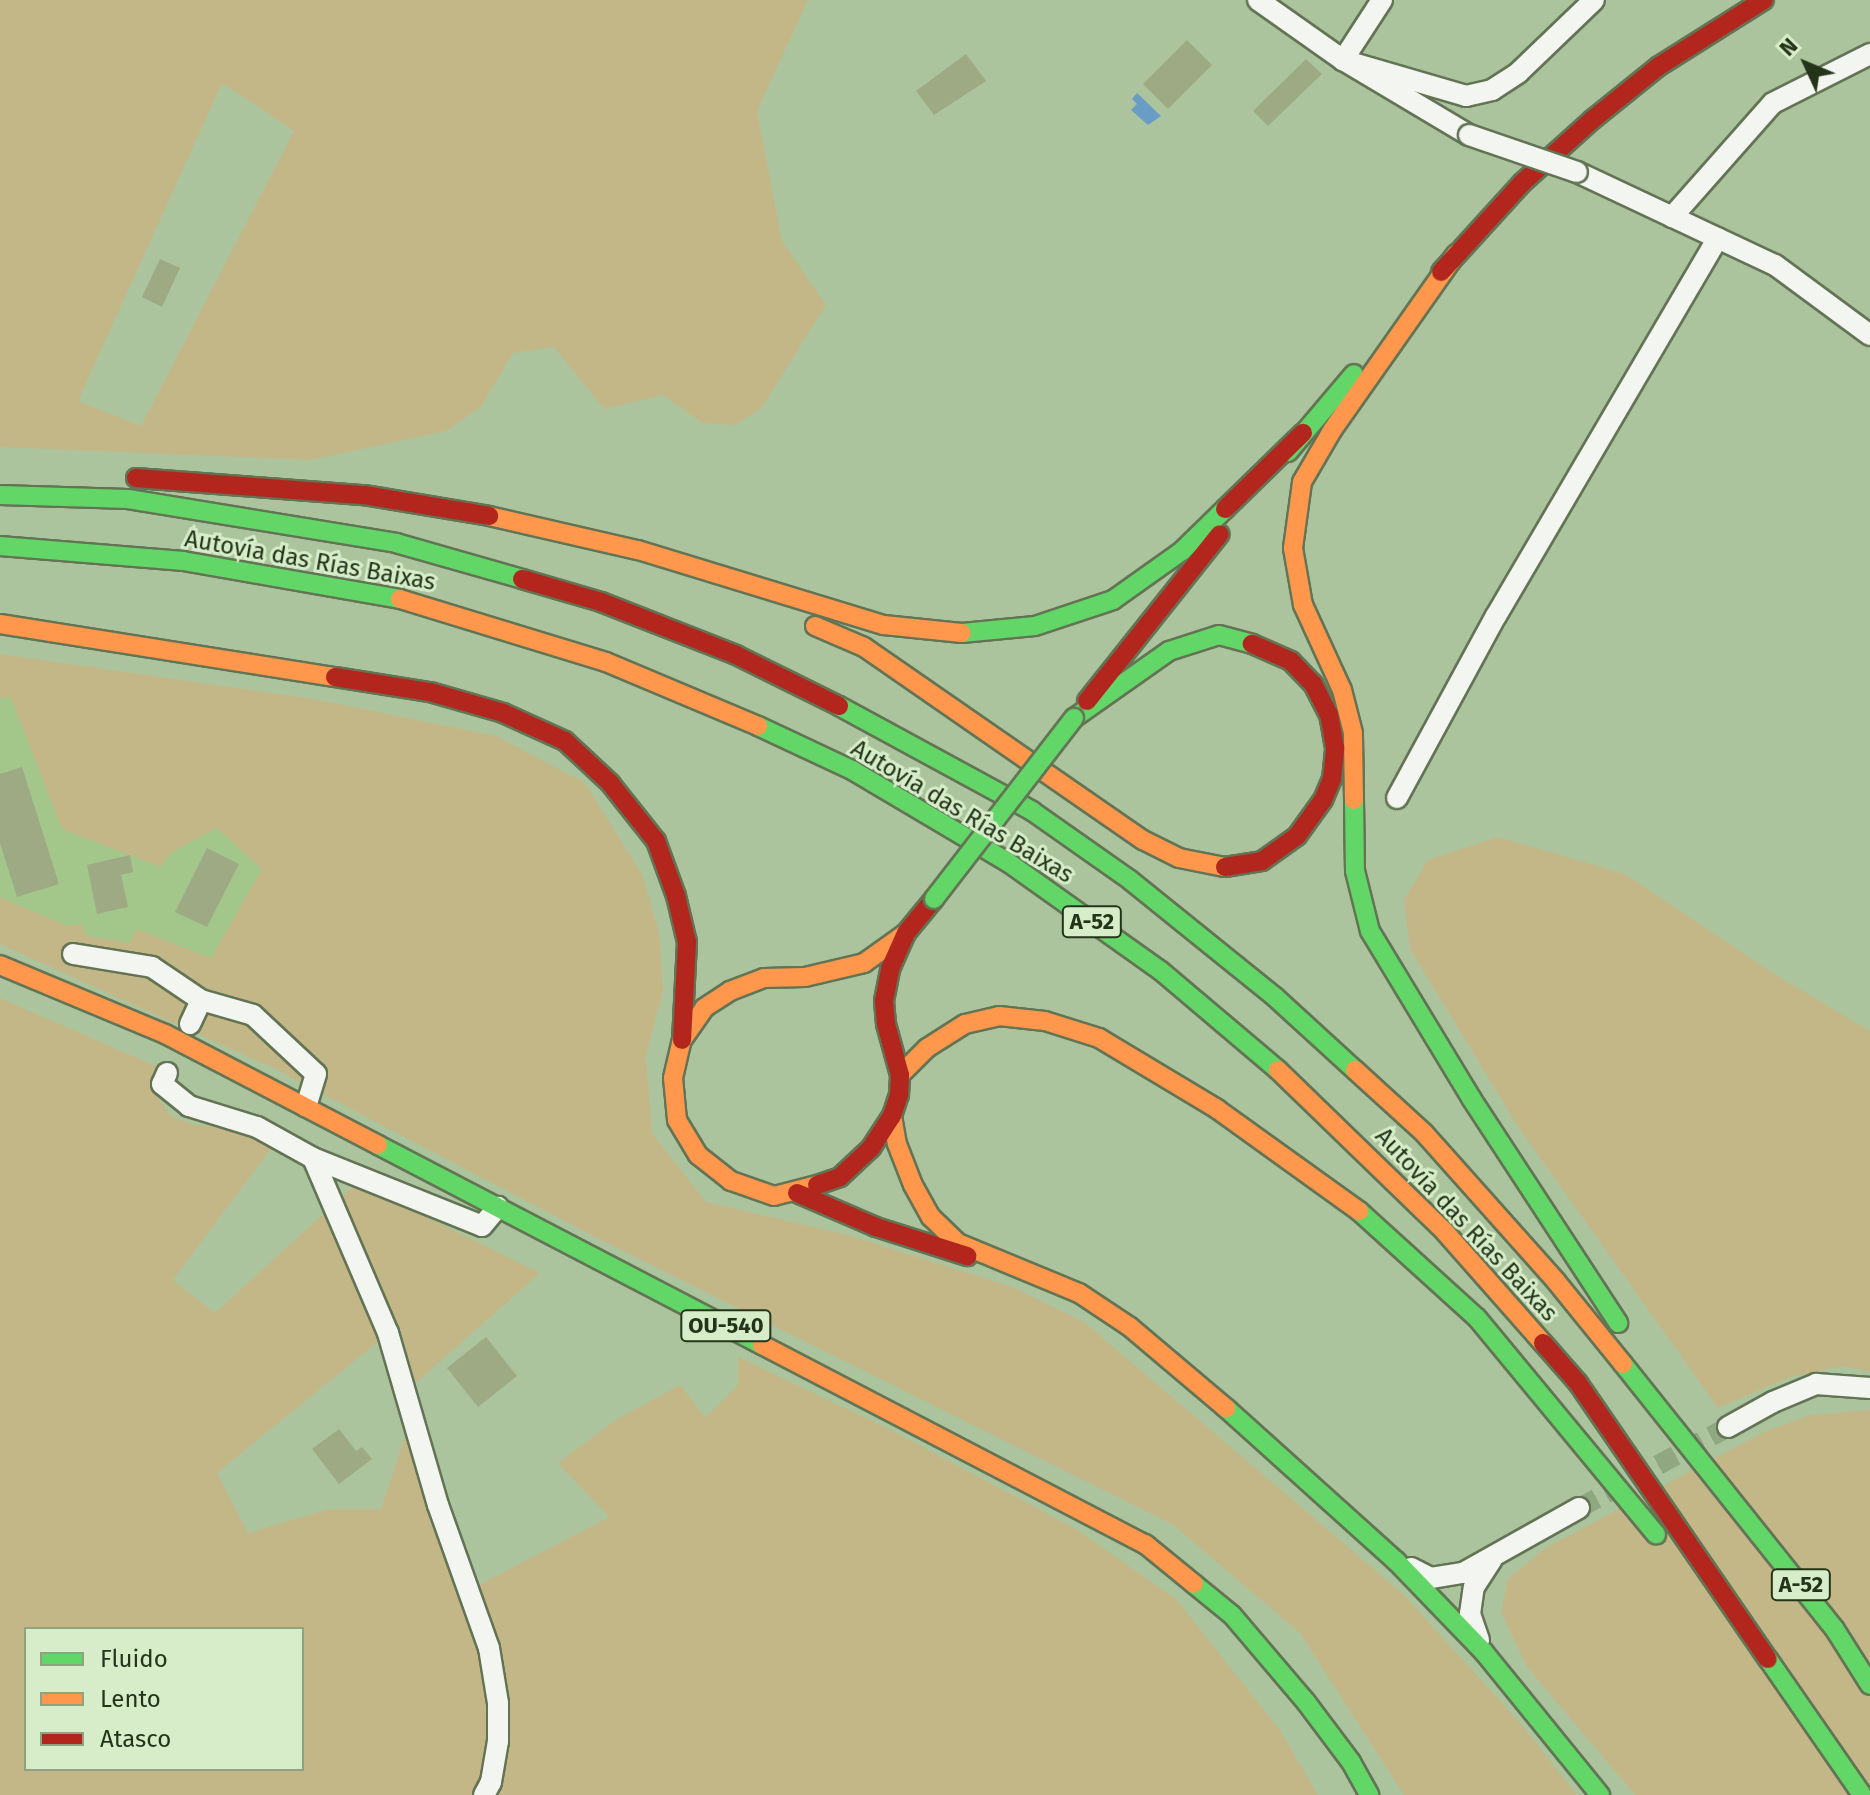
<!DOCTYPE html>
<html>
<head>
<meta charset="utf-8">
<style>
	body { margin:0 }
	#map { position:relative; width:1870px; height:1795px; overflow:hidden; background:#acc49d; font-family:"Fira Sans",sans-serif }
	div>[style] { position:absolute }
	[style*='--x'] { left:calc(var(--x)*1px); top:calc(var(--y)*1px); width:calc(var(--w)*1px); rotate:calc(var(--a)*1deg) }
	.built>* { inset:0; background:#a3c78b }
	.green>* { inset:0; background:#c3b787 }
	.water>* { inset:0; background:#699dc5 }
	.building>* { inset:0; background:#9daa84 }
	.street-tunnel>* { height:20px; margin-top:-10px; transform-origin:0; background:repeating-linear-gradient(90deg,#91a782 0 20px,transparent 0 30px) }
	.roads { filter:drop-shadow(2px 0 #637455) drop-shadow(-2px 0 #637455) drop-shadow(0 2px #637455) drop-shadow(0 -2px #637455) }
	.street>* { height:20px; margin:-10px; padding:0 10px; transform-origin:10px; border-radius:10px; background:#f3f6f0 }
	.fast>* { height:18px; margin:-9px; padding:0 9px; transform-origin:9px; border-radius:9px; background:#63d668 }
	.slow>* { height:18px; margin:-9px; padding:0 9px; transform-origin:9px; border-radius:9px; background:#ff974d }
	.jam>* { height:18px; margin:-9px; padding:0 9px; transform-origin:9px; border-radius:9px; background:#b3261e }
	.bridges { filter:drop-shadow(2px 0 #637455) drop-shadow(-2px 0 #637455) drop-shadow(0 2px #637455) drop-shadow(0 -2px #637455) }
	.street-bridge>* { height:20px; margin:-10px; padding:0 10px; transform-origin:10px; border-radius:10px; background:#f3f6f0 }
	.fast-bridge>* { height:18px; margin:-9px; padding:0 9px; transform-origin:9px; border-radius:9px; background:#63d668 }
	span { translate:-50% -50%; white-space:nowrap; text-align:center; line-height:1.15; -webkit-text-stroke:6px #d7edca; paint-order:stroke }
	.shield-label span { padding:2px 6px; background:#d7edca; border:2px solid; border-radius:6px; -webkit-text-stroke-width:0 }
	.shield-label { font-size:22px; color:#233418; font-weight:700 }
	.street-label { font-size:24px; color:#233418 }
	.legend { position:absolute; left:24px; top:1627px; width:280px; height:144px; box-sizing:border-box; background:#d7edca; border:2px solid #8fa383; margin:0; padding:10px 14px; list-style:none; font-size:24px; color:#233418 }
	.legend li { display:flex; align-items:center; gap:16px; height:40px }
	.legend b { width:40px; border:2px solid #8fa383 }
	.north { position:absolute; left:1766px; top:24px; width:80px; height:80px; -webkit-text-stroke:6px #d7edca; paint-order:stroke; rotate:314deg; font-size:22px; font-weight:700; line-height:32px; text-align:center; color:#233418 }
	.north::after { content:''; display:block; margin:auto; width:28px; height:36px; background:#233418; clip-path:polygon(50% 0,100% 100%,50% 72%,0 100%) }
</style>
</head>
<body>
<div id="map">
	<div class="built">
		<div style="clip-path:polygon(0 698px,11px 698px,62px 829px,169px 853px,217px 828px,262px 869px,211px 958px,136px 929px,130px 943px,85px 935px,0 897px)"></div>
	</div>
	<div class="green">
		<div style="clip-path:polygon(evenodd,0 0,808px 0,757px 111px,782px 241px,826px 305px,761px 409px,734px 425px,702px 423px,663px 395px,604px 409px,554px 347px,513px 353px,481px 407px,446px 431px,311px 460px,0 447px,0 0,222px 83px,294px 131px,141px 426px,78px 401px,222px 83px)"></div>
		<div style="clip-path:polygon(0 654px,314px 699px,496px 736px,585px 783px,642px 874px,659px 932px,663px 990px,646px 1057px,652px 1133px,706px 1202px,848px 1235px,1015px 1288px,1084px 1322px,1403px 1594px,1521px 1724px,1577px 1795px,1404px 1795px,1300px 1633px,1172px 1524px,595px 1237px,273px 1068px,0 944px,0 897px,67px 926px,82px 924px,86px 936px,130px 943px,136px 929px,211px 958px,262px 869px,217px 828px,170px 853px,161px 867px,62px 829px,11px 698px,0 698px)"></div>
		<div style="clip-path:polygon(1498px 837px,1625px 874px,1773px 973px,1870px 1031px,1870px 1372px,1843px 1366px,1790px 1377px,1718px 1408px,1519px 1128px,1410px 949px,1404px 900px,1428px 860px)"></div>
		<div style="clip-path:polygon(evenodd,0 998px,158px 1067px,153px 1091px,171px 1116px,195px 1125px,227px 1128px,273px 1146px,173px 1280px,215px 1313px,357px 1183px,540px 1273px,410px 1388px,396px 1390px,379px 1341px,217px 1473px,248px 1533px,329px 1509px,381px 1509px,408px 1427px,475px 1587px,609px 1517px,558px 1463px,617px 1419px,680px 1385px,704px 1416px,709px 1414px,738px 1385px,738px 1357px,881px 1425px,1076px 1529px,1176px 1599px,1280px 1730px,1318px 1795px,0 1795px,0 998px,26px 1629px,302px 1629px,302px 1769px,26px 1769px,26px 1629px)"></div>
		<div style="clip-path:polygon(1870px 1410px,1870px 1795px,1635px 1795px,1527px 1667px,1501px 1612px,1508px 1579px,1544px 1549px,1766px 1431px,1811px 1415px)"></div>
	</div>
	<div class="water">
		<div style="clip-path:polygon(1137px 93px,1161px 116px,1148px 125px,1131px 110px,1137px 104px,1132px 99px)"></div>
	</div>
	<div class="building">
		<div style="clip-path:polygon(1187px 40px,1212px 65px,1168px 109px,1143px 84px)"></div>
		<div style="clip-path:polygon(966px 54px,986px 81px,934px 115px,916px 91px)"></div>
		<div style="clip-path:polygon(1306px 59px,1322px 74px,1268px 126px,1253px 111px)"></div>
		<div style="clip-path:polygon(160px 259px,180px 268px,162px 307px,142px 297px)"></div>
		<div style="clip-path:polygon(22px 767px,59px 884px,17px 897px,0 843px,0 774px)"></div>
		<div style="clip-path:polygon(207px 848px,239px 864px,207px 927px,175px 912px)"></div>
		<div style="clip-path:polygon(130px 855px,133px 872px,121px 875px,128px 907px,97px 914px,87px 865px)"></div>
		<div style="clip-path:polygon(486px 1337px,517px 1376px,478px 1407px,447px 1368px)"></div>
		<div style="clip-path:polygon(339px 1429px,356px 1451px,362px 1447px,372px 1459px,339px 1484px,312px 1449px)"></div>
	</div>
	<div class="street-tunnel">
		<div style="--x:1579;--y:1508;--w:170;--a:-28.5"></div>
	</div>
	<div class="roads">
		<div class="street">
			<div style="--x:1258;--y:0;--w:104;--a:35.2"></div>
			<div style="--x:1343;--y:60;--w:147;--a:30.8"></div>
			<div style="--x:1382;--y:0;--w:72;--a:123"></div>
			<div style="--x:1343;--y:60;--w:128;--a:16.3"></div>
			<div style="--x:1466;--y:96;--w:27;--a:-13"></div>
			<div style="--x:1492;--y:90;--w:31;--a:-33"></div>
			<div style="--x:1518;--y:73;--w:105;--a:-43.8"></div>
			<div style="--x:1577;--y:172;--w:219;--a:25.2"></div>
			<div style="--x:1775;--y:265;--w:118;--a:36.4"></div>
			<div style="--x:1672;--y:217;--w:152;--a:-48.5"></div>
			<div style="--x:1773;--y:103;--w:109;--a:-26.8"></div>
			<div style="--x:1397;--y:798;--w:207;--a:-61.5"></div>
			<div style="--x:1496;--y:616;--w:438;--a:-59.6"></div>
			<div style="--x:73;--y:954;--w:80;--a:9.3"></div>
			<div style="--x:152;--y:967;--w:59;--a:34"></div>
			<div style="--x:201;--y:1000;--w:54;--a:16.1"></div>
			<div style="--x:253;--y:1015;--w:86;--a:43.1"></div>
			<div style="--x:316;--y:1074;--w:34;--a:107"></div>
			<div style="--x:190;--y:1024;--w:26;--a:-65"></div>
			<div style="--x:167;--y:1073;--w:12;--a:114"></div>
			<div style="--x:162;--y:1084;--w:35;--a:39"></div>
			<div style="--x:189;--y:1106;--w:71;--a:17.2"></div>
			<div style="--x:257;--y:1127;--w:64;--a:29"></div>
			<div style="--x:313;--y:1158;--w:190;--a:66.8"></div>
			<div style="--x:388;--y:1333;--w:179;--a:73.8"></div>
			<div style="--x:438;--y:1505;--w:152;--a:70.4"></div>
			<div style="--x:489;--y:1648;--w:56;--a:80.7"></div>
			<div style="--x:498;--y:1703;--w:38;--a:90"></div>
			<div style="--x:498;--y:1741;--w:42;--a:99.7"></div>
			<div style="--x:491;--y:1782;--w:15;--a:118"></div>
			<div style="--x:313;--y:1158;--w:182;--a:21.9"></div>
			<div style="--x:482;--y:1226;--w:25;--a:-50"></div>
			<div style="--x:1728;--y:1427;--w:51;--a:-29.1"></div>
			<div style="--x:1773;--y:1402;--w:47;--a:-22.7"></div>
			<div style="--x:1816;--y:1384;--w:54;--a:4.2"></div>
			<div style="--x:1411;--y:1568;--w:22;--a:27"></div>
			<div style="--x:1431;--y:1578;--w:32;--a:-9"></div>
			<div style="--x:1463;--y:1573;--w:133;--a:-29.3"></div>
			<div style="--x:1479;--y:1640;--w:28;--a:-109"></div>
			<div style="--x:1470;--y:1614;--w:27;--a:-82"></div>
			<div style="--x:1474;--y:1587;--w:33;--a:-57"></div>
		</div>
		<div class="fast">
			<div style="--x:1288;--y:452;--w:102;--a:-49.8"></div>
			<div style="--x:0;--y:495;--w:128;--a:1.8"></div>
			<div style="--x:128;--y:499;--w:272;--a:9.3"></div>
			<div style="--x:396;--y:543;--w:131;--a:15.9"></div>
			<div style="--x:0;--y:546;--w:184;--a:4.7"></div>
			<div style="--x:183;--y:561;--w:220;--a:9.9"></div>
			<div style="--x:962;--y:633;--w:73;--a:-5.5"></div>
			<div style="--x:1035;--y:626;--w:82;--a:-18.4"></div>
			<div style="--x:1113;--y:600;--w:85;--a:-35.4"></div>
			<div style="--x:1182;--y:551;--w:60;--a:-44.3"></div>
			<div style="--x:839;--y:706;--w:220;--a:28.5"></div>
			<div style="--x:1032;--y:811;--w:120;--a:35.1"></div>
			<div style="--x:1130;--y:880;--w:186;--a:38.9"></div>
			<div style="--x:1275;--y:997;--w:108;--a:42.4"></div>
			<div style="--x:1074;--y:718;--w:116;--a:-35.2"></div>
			<div style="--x:1169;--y:651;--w:52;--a:-17.7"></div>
			<div style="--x:1219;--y:635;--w:34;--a:15"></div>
			<div style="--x:758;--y:726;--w:104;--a:25.1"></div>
			<div style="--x:852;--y:770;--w:182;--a:30.6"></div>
			<div style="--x:1009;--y:863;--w:186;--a:35.4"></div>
			<div style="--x:1161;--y:971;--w:153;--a:40.2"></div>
			<div style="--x:1354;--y:800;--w:71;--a:89.2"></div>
			<div style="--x:1355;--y:871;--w:62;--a:76"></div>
			<div style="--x:1370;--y:931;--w:195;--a:58.8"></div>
			<div style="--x:1471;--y:1098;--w:269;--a:56.8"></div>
			<div style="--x:378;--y:1145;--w:433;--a:27.5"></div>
			<div style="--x:1359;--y:1211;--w:159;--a:42.2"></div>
			<div style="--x:1477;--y:1318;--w:281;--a:50.4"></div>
			<div style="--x:1623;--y:1364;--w:338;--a:51.4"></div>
			<div style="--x:1834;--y:1628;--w:67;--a:57.7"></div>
			<div style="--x:1226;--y:1408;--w:229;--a:42"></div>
			<div style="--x:1396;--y:1561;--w:125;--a:46"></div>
			<div style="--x:1483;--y:1651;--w:186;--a:50.9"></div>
			<div style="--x:1194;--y:1584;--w:49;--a:39.2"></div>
			<div style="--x:1232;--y:1615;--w:114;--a:49.6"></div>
			<div style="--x:1306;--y:1702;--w:75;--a:53.1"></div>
			<div style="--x:1351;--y:1762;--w:38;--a:61"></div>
			<div style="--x:1768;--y:1659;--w:165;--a:55.3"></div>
		</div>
		<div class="slow">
			<div style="--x:489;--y:516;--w:153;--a:12.9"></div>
			<div style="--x:638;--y:550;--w:257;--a:17"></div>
			<div style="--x:884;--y:625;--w:78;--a:5.9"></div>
			<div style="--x:400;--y:599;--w:215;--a:17"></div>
			<div style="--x:606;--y:662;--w:165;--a:22.8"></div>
			<div style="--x:0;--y:624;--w:339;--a:9"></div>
			<div style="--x:815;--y:626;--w:53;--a:23.2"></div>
			<div style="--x:864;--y:647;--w:339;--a:34.7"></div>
			<div style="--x:1143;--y:840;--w:40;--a:26.6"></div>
			<div style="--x:1179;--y:858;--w:47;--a:11.1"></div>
			<div style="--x:1354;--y:800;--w:67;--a:-90.9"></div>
			<div style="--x:1353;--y:733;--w:44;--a:-104.3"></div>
			<div style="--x:1342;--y:690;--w:94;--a:-114.6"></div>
			<div style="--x:1303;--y:605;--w:58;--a:-100"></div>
			<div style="--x:1293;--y:548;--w:67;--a:-82.2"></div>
			<div style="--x:1302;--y:482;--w:61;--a:-59.7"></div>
			<div style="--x:1333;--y:429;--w:214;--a:-54.9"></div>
			<div style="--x:0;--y:965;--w:179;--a:22.7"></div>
			<div style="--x:165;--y:1034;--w:240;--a:27.5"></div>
			<div style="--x:1278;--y:1070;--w:233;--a:44.1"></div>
			<div style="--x:1445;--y:1232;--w:148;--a:48.6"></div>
			<div style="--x:1355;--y:1070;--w:93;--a:42.4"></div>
			<div style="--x:1424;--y:1133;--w:197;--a:48.3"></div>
			<div style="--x:1555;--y:1280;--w:108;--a:51"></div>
			<div style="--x:900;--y:1075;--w:38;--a:-45"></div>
			<div style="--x:927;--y:1048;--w:45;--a:-32.3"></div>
			<div style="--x:965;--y:1024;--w:35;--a:-13"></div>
			<div style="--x:999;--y:1016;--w:46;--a:6.2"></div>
			<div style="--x:1045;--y:1021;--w:57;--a:17.5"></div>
			<div style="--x:1099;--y:1038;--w:138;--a:31"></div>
			<div style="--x:1217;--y:1109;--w:175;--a:35.7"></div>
			<div style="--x:892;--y:1116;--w:28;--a:80"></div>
			<div style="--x:897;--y:1144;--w:44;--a:68.7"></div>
			<div style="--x:913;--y:1185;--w:37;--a:61"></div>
			<div style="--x:931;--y:1217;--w:37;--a:44"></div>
			<div style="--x:958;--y:1243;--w:131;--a:22.5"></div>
			<div style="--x:1079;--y:1293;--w:61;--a:33.7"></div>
			<div style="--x:1130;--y:1327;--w:126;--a:40.2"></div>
			<div style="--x:817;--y:1185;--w:44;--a:165.7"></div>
			<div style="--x:774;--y:1196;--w:46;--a:-160.8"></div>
			<div style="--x:731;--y:1181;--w:42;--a:-141.8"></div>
			<div style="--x:698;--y:1155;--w:41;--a:-121"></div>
			<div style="--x:677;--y:1120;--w:42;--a:-95.4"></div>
			<div style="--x:673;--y:1078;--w:39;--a:-77"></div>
			<div style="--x:682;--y:1040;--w:39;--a:-55"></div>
			<div style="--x:704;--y:1008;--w:31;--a:-33"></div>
			<div style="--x:730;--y:991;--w:36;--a:-21"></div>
			<div style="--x:764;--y:978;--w:41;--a:-1.4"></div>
			<div style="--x:805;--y:977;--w:61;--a:-13.3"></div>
			<div style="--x:864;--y:963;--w:52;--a:-35.5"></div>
			<div style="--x:762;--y:1345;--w:432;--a:27.5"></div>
			<div style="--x:1145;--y:1544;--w:63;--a:39.2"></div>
		</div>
		<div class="jam">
			<div style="--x:1441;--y:272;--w:120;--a:-47.7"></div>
			<div style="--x:1522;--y:183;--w:94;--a:-42"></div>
			<div style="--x:1592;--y:120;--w:86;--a:-38.9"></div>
			<div style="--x:1659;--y:66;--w:124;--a:-32.2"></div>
			<div style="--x:136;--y:478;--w:229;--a:4.3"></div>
			<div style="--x:364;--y:495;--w:127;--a:9.5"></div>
			<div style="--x:1225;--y:509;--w:109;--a:-44.3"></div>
			<div style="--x:522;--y:579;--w:82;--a:16.2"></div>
			<div style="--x:601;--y:602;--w:145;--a:21.4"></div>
			<div style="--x:736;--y:655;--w:115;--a:26.3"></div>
			<div style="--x:335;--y:677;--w:96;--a:9"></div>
			<div style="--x:430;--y:692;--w:76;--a:16"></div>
			<div style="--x:503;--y:713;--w:68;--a:24.3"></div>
			<div style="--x:565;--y:741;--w:62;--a:43"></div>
			<div style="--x:610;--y:783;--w:74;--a:51.6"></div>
			<div style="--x:656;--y:841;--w:59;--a:70"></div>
			<div style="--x:676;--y:896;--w:47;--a:76.6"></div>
			<div style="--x:687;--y:942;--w:98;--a:92.9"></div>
			<div style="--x:1087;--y:701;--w:213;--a:-51.5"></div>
			<div style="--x:1225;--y:867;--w:37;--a:-9"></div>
			<div style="--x:1262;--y:861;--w:43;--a:-35.5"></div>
			<div style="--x:1297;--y:836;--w:44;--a:-54.2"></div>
			<div style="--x:1323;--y:800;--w:23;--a:-67"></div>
			<div style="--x:1332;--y:779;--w:31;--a:-84"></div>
			<div style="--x:1335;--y:748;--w:34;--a:-100"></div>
			<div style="--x:1329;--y:715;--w:35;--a:-117"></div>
			<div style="--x:1313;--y:684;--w:32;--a:-134"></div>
			<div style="--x:1291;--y:661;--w:43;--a:-156.4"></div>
			<div style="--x:817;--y:1185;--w:24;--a:-19"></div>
			<div style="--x:840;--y:1177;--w:42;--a:-43.1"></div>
			<div style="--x:871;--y:1148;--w:38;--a:-57"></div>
			<div style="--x:892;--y:1116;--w:22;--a:-72"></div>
			<div style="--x:899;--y:1095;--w:20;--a:-87"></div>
			<div style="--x:900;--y:1075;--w:53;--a:-105.4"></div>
			<div style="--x:886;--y:1024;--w:23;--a:-95"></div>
			<div style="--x:884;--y:1001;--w:33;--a:-79"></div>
			<div style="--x:890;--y:969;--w:39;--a:-66"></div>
			<div style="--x:906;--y:933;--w:44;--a:-50.5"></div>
			<div style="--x:797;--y:1193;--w:86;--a:23.3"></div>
			<div style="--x:876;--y:1227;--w:96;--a:17.7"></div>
			<div style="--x:1543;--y:1343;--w:53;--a:48.8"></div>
			<div style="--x:1578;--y:1383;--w:335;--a:55.5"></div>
		</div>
	</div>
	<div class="bridges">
		<div class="street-bridge">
			<div style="--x:1469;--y:135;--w:114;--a:18.9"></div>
		</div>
		<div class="fast-bridge">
			<div style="--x:934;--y:899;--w:229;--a:-52.3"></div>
		</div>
	</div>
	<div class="shield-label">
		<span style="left:1092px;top:922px">A-52</span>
		<span style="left:726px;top:1326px">OU-540</span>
		<span style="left:1801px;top:1585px">A-52</span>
	</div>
	<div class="street-label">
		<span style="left:310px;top:561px;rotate:10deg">Autovía das Rías Baixas</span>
		<span style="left:962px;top:812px;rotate:31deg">Autovía das Rías Baixas</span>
		<span style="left:1466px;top:1225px;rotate:47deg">Autovía das Rías Baixas</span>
	</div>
	<ul class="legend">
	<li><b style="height:10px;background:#63d668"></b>Fluido</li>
	<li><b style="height:10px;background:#ff974d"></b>Lento</li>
	<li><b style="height:10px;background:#b3261e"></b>Atasco</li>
	</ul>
	<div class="north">N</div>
</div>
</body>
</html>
